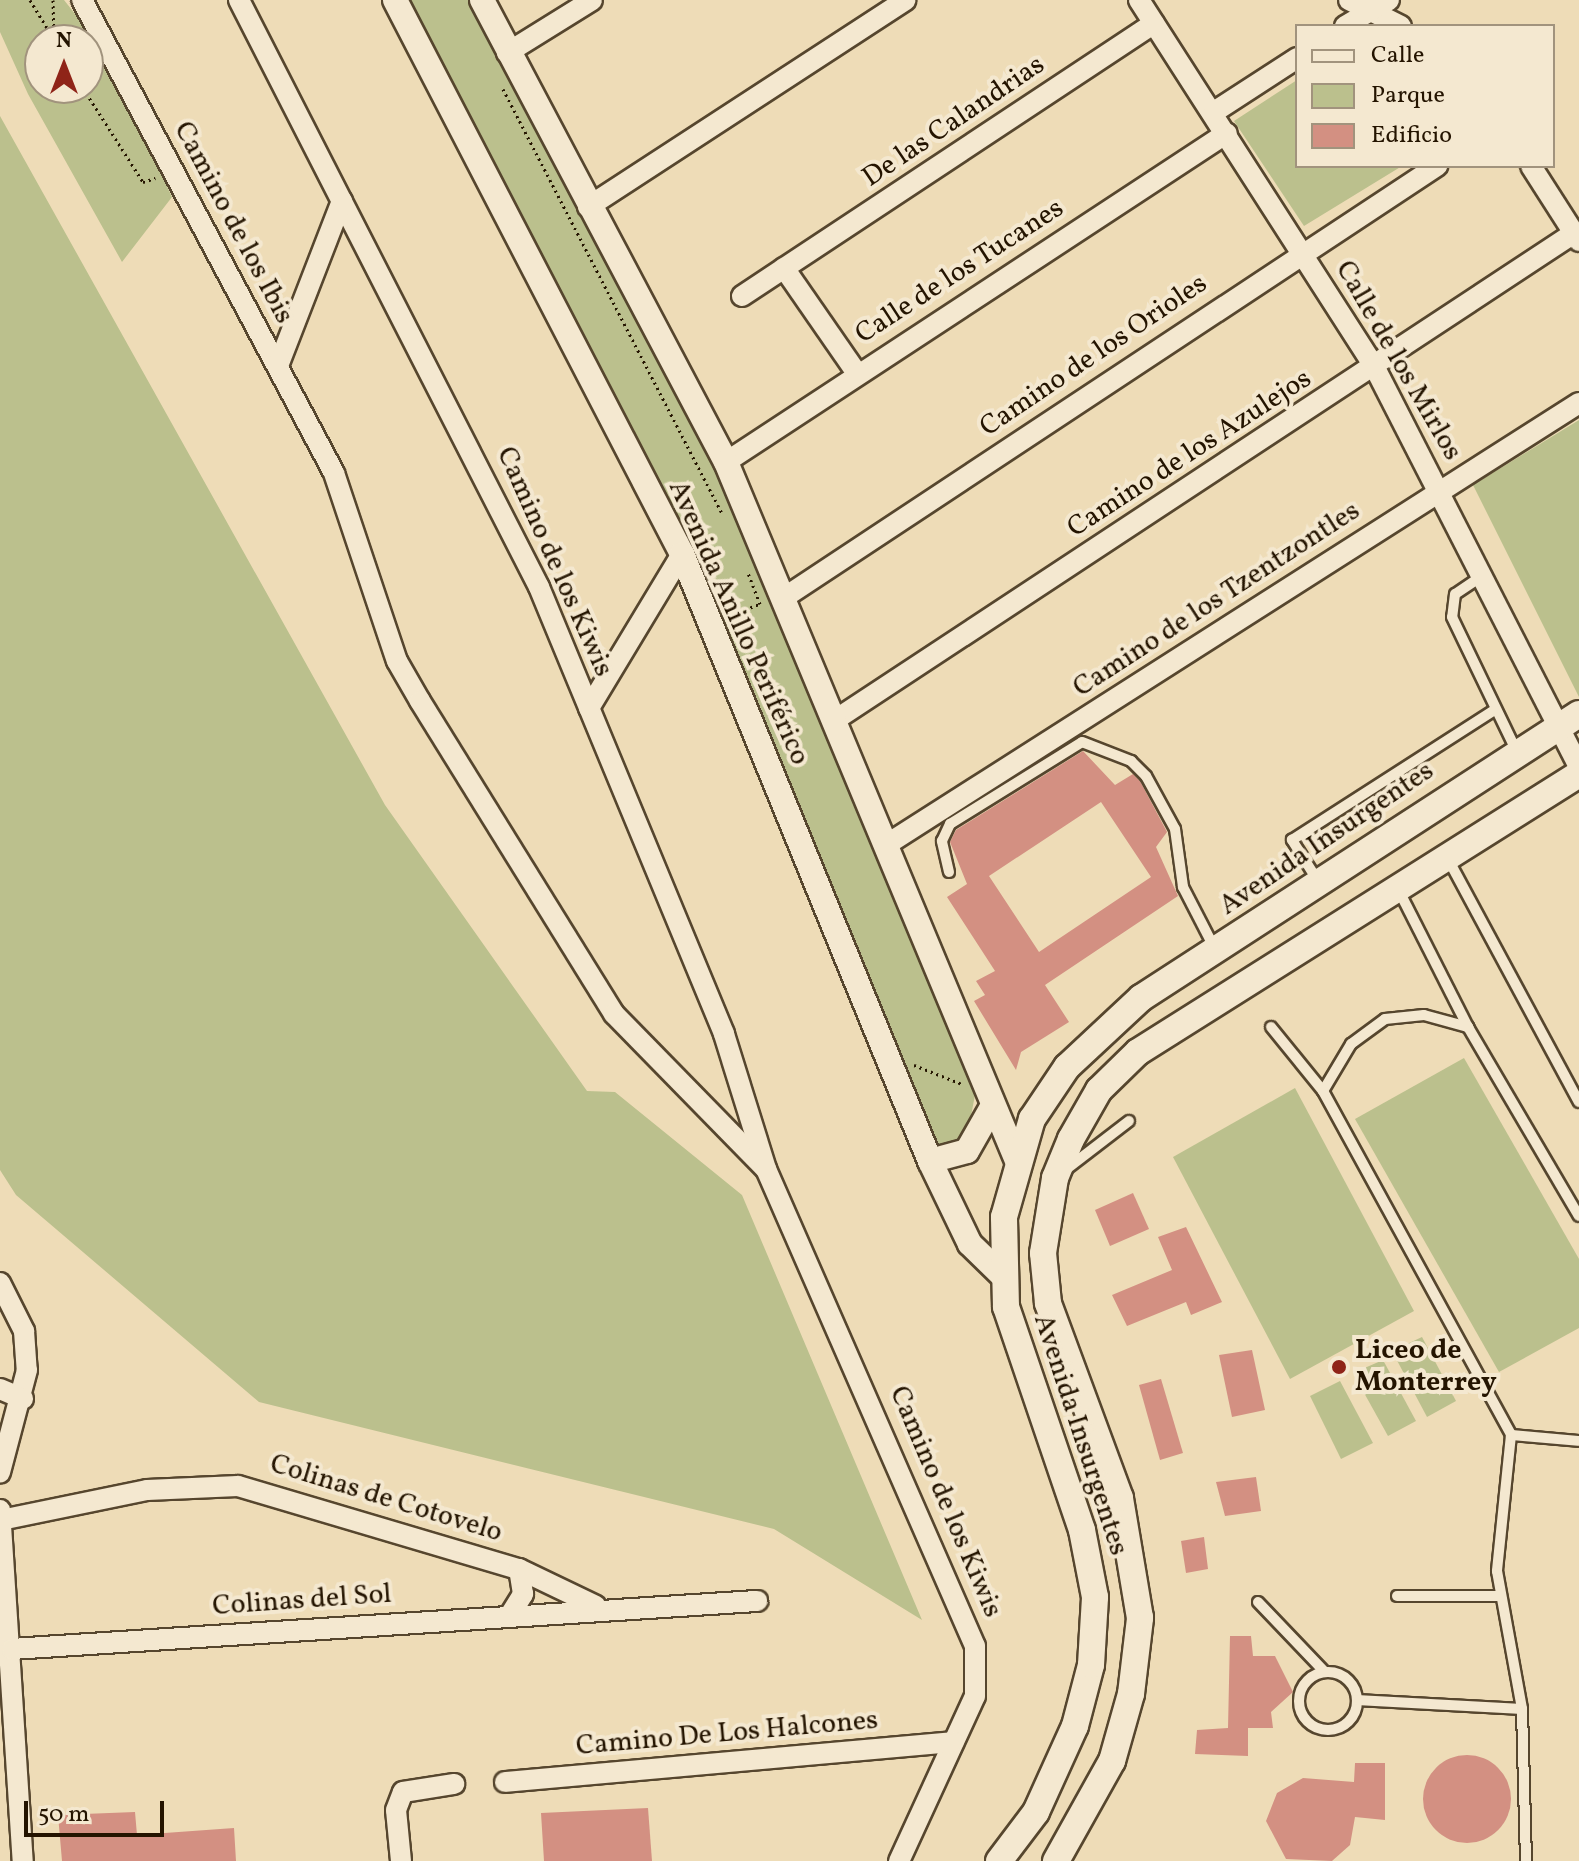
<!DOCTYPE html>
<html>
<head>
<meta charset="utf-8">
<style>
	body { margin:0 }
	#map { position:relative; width:1579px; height:1861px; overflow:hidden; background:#eedcb7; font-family:Vollkorn,serif }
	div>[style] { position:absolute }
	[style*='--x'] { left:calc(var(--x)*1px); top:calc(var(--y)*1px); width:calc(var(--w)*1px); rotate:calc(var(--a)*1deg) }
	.green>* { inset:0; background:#bbc08d }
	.building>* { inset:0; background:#d39082 }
	.round { border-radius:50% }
	.path>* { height:3px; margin-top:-1.5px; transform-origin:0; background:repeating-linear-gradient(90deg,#241400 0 2px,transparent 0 6px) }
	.roads { filter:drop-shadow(2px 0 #56462e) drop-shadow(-2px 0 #56462e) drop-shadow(0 2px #56462e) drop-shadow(0 -2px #56462e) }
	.service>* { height:10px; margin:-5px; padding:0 5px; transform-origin:5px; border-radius:5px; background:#f4e8d0 }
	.service>.ring { margin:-5px; padding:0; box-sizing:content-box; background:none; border:10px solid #f4e8d0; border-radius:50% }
	.minor>* { height:20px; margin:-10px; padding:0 10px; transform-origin:10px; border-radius:10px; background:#f4e8d0 }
	.tertiary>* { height:24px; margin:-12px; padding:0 12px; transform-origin:12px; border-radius:12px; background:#f4e8d0 }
	.secondary>* { height:26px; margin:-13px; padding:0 13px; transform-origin:13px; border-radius:13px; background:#f4e8d0 }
	.dots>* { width:22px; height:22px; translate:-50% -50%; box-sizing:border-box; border:4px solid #f4e8d0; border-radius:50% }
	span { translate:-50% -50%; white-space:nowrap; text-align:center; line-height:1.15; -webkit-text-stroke:8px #f4e8d0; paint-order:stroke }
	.street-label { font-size:28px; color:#241400 }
	.poi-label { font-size:28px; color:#241400; font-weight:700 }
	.left { translate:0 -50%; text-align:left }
	.legend { position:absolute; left:1295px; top:24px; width:260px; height:144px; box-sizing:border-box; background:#f4e8d0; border:2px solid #a1937d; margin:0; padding:10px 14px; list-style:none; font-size:24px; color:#241400 }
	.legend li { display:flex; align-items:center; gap:16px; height:40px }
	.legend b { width:40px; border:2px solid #a1937d }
	.north { position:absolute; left:24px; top:24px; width:80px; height:80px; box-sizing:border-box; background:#f4e8d0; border:2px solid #a1937d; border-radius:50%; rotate:0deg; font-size:22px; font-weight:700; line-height:32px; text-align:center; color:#241400 }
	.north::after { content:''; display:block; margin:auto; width:28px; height:36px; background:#8f2418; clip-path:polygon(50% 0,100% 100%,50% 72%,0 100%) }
	.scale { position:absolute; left:24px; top:1801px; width:140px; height:36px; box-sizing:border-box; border:4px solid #241400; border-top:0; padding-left:10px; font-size:24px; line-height:28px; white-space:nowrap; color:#241400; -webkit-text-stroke:6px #f4e8d0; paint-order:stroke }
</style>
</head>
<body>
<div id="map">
	<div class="green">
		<div style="clip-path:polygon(evenodd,0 0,64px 0,106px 53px,172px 197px,122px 262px,28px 94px,0 32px,0 0,40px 40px,88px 40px,88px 88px,40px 88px,40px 40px)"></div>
		<div style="clip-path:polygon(405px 0,469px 0,710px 456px,975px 1095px,966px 1142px,934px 1153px,702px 576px)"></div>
		<div style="clip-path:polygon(1297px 80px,1297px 166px,1402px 166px,1304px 226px,1234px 121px)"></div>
		<div style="clip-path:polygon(0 116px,385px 805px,587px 1091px,615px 1092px,742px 1195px,922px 1620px,774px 1529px,259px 1402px,16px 1195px,0 1170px)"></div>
		<div style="clip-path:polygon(1579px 420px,1579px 697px,1473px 485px)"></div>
		<div style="clip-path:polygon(1464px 1058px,1579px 1259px,1579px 1328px,1499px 1372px,1355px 1119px)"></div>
		<div style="clip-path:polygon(1295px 1088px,1414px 1311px,1290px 1379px,1173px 1157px)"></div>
		<div style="clip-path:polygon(1422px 1337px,1456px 1401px,1427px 1417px,1392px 1351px)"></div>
		<div style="clip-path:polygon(1383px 1360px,1416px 1421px,1388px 1436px,1353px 1373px)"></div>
		<div style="clip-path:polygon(1340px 1381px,1373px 1443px,1341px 1459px,1310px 1396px)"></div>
	</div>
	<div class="building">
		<div style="clip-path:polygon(evenodd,1083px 751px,1115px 785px,1133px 774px,1140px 781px,1167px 832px,1156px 847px,1178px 896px,1045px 985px,1069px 1022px,1021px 1052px,1016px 1070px,974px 1001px,985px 995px,976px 981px,995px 971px,947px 897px,967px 884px,950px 842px,956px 830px,1083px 751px,1101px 802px,1151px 877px,1039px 952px,989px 876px,1101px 802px)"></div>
		<div style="clip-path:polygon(1133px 1193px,1149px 1229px,1110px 1246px,1095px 1210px)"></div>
		<div style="clip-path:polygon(1186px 1227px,1222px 1302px,1191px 1315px,1186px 1302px,1127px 1326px,1112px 1295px,1172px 1270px,1158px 1237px)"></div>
		<div style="clip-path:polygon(1252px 1350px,1265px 1410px,1232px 1417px,1219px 1355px)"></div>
		<div style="clip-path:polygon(1161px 1379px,1183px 1453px,1160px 1460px,1139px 1385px)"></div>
		<div style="clip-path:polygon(1256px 1477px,1261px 1511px,1225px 1516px,1216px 1482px)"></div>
		<div style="clip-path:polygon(1204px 1537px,1208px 1569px,1186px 1573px,1181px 1541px)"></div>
		<div style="clip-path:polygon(1230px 1636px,1251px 1636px,1253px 1656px,1275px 1656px,1293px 1692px,1271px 1712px,1273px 1728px,1248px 1728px,1248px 1756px,1195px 1754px,1197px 1730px,1228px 1728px)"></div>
		<div class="round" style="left:1423px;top:1755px;width:88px;height:88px"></div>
		<div style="clip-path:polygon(1355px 1763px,1385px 1763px,1385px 1820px,1355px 1817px,1350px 1845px,1332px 1861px,1286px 1859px,1266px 1821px,1277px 1793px,1303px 1778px,1354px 1782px)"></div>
		<div style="clip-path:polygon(648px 1808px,652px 1861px,544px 1861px,541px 1813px)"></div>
		<div style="clip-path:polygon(135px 1812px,137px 1835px,234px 1828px,236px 1861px,62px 1861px,58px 1815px)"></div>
	</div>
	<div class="path">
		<div style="--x:30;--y:0;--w:42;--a:58.6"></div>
		<div style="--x:53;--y:0;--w:40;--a:88.6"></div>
		<div style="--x:72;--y:26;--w:15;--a:67"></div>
		<div style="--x:83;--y:88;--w:112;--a:57.4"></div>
		<div style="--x:143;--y:182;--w:13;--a:-18"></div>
		<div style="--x:503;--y:89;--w:479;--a:62.7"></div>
		<div style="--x:728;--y:616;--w:34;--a:-21"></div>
		<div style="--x:760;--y:604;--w:33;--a:-111"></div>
		<div style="--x:914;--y:1065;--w:52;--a:21.6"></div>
	</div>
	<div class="roads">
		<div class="service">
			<div style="--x:1482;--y:576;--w:32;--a:146"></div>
			<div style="--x:1455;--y:594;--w:23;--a:97"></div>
			<div style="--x:1452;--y:617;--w:150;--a:64.3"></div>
			<div style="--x:1448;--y:859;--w:276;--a:61.7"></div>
			<div style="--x:949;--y:872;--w:32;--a:-103"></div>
			<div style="--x:942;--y:841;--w:19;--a:-65"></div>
			<div style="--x:950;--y:824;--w:155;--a:-31.8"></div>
			<div style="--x:1082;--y:742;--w:53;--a:21.2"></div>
			<div style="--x:1131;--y:761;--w:21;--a:45"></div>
			<div style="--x:1146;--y:776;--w:60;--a:61.3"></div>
			<div style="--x:1175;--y:829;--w:59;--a:82.1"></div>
			<div style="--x:1183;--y:887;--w:70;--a:62.7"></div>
			<div style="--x:1318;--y:881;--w:49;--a:-122.4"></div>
			<div style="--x:1292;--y:840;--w:242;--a:-32.7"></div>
			<div style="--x:1398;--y:889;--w:155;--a:63.1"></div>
			<div style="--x:1468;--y:1027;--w:219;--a:59.6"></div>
			<div style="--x:1271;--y:1027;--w:82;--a:50.9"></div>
			<div style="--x:1323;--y:1091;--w:392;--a:61.3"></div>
			<div style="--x:1511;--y:1435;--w:137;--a:95.9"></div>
			<div style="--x:1497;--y:1571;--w:140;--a:79.7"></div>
			<div style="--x:1323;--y:1091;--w:55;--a:-59.2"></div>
			<div style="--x:1351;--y:1044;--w:42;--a:-36.3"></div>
			<div style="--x:1385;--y:1019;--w:39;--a:-6"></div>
			<div style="--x:1424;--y:1015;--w:46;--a:15.3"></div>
			<div style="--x:1064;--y:1171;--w:82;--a:-37.6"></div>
			<div style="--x:1511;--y:1435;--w:68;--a:5"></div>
			<div style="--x:1397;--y:1596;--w:103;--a:0"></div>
			<div style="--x:1258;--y:1602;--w:95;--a:46.3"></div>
			<div class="ring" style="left:1299px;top:1672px;width:48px;height:48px"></div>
			<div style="--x:1357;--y:1700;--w:165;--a:3.1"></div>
			<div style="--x:1522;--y:1709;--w:152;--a:88.5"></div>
		</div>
		<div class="minor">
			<div style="--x:82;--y:0;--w:536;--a:61.95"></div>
			<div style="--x:334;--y:473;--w:198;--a:71.5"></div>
			<div style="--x:397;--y:661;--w:46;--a:60.1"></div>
			<div style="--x:420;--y:701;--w:368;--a:58.2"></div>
			<div style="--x:614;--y:1014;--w:217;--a:45.6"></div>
			<div style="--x:239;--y:0;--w:659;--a:62.93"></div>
			<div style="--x:539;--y:587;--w:484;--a:67.5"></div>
			<div style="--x:724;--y:1034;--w:141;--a:72.7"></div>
			<div style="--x:766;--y:1169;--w:521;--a:66.34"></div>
			<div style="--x:975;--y:1646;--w:50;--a:90"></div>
			<div style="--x:975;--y:1696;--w:182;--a:114.7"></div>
			<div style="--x:1139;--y:0;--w:435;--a:57.3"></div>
			<div style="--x:1374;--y:366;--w:449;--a:62.9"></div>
			<div style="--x:1349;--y:0;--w:58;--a:26.6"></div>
			<div style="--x:1345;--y:26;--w:51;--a:-30.6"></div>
			<div style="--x:507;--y:53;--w:100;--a:-31.9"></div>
			<div style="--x:1214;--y:112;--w:99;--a:-33"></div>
			<div style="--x:1531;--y:166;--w:89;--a:57.4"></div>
			<div style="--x:588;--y:207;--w:379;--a:-33.1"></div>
			<div style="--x:784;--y:268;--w:126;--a:55.3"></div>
			<div style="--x:742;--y:296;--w:494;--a:-33.5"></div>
			<div style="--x:278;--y:366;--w:177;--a:-68.8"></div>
			<div style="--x:726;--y:462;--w:599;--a:-33.29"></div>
			<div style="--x:785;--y:597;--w:782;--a:-33.47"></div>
			<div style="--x:589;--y:708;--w:180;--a:-58.9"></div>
			<div style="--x:835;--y:720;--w:885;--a:-33.38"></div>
			<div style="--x:886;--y:845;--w:822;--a:-32.53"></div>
			<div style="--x:0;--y:1283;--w:54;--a:63.4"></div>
			<div style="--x:24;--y:1331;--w:39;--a:86"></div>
			<div style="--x:27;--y:1370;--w:106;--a:104.8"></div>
			<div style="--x:0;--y:1389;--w:25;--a:23"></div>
			<div style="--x:0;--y:1510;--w:352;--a:86.3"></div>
			<div style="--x:1;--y:1520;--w:149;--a:-11.6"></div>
			<div style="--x:147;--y:1490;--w:91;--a:-2.5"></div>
			<div style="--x:238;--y:1486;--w:293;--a:16.5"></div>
			<div style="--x:519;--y:1569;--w:85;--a:25.7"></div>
			<div style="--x:510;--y:1615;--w:25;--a:-58"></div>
			<div style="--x:523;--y:1594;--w:25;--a:-99"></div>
			<div style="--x:12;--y:1649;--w:747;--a:-3.69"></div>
			<div style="--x:505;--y:1782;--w:450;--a:-5.1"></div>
			<div style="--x:401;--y:1861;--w:51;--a:-95.6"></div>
			<div style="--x:396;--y:1810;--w:19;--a:-69"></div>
			<div style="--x:403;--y:1792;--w:52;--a:-8.9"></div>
		</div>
		<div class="tertiary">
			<div style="--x:395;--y:0;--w:624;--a:62.61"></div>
			<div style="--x:682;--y:554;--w:656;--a:67.78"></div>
			<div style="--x:930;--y:1161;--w:92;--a:64.3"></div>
			<div style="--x:970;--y:1244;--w:49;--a:44.2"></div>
			<div style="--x:482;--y:0;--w:522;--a:62.16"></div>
			<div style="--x:726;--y:462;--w:759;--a:67.39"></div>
			<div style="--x:930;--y:1161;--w:38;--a:-15"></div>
			<div style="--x:967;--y:1151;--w:48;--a:-60.3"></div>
		</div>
		<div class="secondary">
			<div style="--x:999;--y:1861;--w:61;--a:-52.9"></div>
			<div style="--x:1036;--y:1812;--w:94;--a:-65.6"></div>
			<div style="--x:1075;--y:1726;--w:63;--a:-75.3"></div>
			<div style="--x:1091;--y:1665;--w:68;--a:-86.6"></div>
			<div style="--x:1095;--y:1597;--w:68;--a:-101"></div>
			<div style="--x:1082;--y:1530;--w:236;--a:-108.8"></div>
			<div style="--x:1006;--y:1307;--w:90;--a:-91.3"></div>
			<div style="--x:1004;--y:1217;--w:102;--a:-74.1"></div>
			<div style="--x:1032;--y:1119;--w:63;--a:-56.1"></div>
			<div style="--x:1067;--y:1067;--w:101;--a:-43"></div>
			<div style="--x:1141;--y:998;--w:522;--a:-32.96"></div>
			<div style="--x:1056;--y:1861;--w:115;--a:-60.8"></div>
			<div style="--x:1112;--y:1761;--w:70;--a:-74.2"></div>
			<div style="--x:1131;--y:1694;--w:77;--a:-83.2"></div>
			<div style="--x:1140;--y:1618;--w:122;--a:-99.5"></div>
			<div style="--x:1120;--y:1498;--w:208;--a:-110.3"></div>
			<div style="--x:1048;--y:1303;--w:50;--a:-95.7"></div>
			<div style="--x:1043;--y:1253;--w:76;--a:-80.9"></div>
			<div style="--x:1055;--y:1178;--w:42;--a:-67.7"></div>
			<div style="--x:1071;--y:1139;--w:56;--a:-60.3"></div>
			<div style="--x:1099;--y:1090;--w:54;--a:-44.3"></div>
			<div style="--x:1138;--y:1052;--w:521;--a:-32.23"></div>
		</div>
	</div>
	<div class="dots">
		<div style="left:1339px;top:1367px;background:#8f2418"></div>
	</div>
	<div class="street-label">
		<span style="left:954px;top:122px;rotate:-34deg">De las Calandrias</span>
		<span style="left:233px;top:223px;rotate:62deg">Camino de los Ibis</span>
		<span style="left:960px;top:272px;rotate:-33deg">Calle de los Tucanes</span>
		<span style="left:1094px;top:356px;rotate:-34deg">Camino de los Orioles</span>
		<span style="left:1398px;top:361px;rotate:60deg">Calle de los Mirlos</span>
		<span style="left:1190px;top:454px;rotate:-33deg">Camino de los Azulejos</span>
		<span style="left:554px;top:562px;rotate:66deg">Camino de los Kiwis</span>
		<span style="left:1217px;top:600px;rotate:-33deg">Camino de los Tzentzontles</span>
		<span style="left:738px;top:623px;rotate:66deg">Avenida Anillo Periférico</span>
		<span style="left:1327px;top:839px;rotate:-34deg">Avenida Insurgentes</span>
		<span style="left:1080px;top:1435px;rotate:72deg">Avenida Insurgentes</span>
		<span style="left:386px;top:1499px;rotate:17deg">Colinas de Cotovelo</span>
		<span style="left:945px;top:1502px;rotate:67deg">Camino de los Kiwis</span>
		<span style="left:302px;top:1601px;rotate:-4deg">Colinas del Sol</span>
		<span style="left:727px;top:1734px;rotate:-5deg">Camino De Los Halcones</span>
	</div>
	<div class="poi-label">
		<span class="left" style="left:1355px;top:1367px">Liceo de<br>Monterrey</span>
	</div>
	<ul class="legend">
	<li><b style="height:10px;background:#f4e8d0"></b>Calle</li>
	<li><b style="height:22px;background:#bbc08d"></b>Parque</li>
	<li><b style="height:22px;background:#d39082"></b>Edificio</li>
	</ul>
	<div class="north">N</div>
	<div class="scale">50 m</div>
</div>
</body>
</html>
